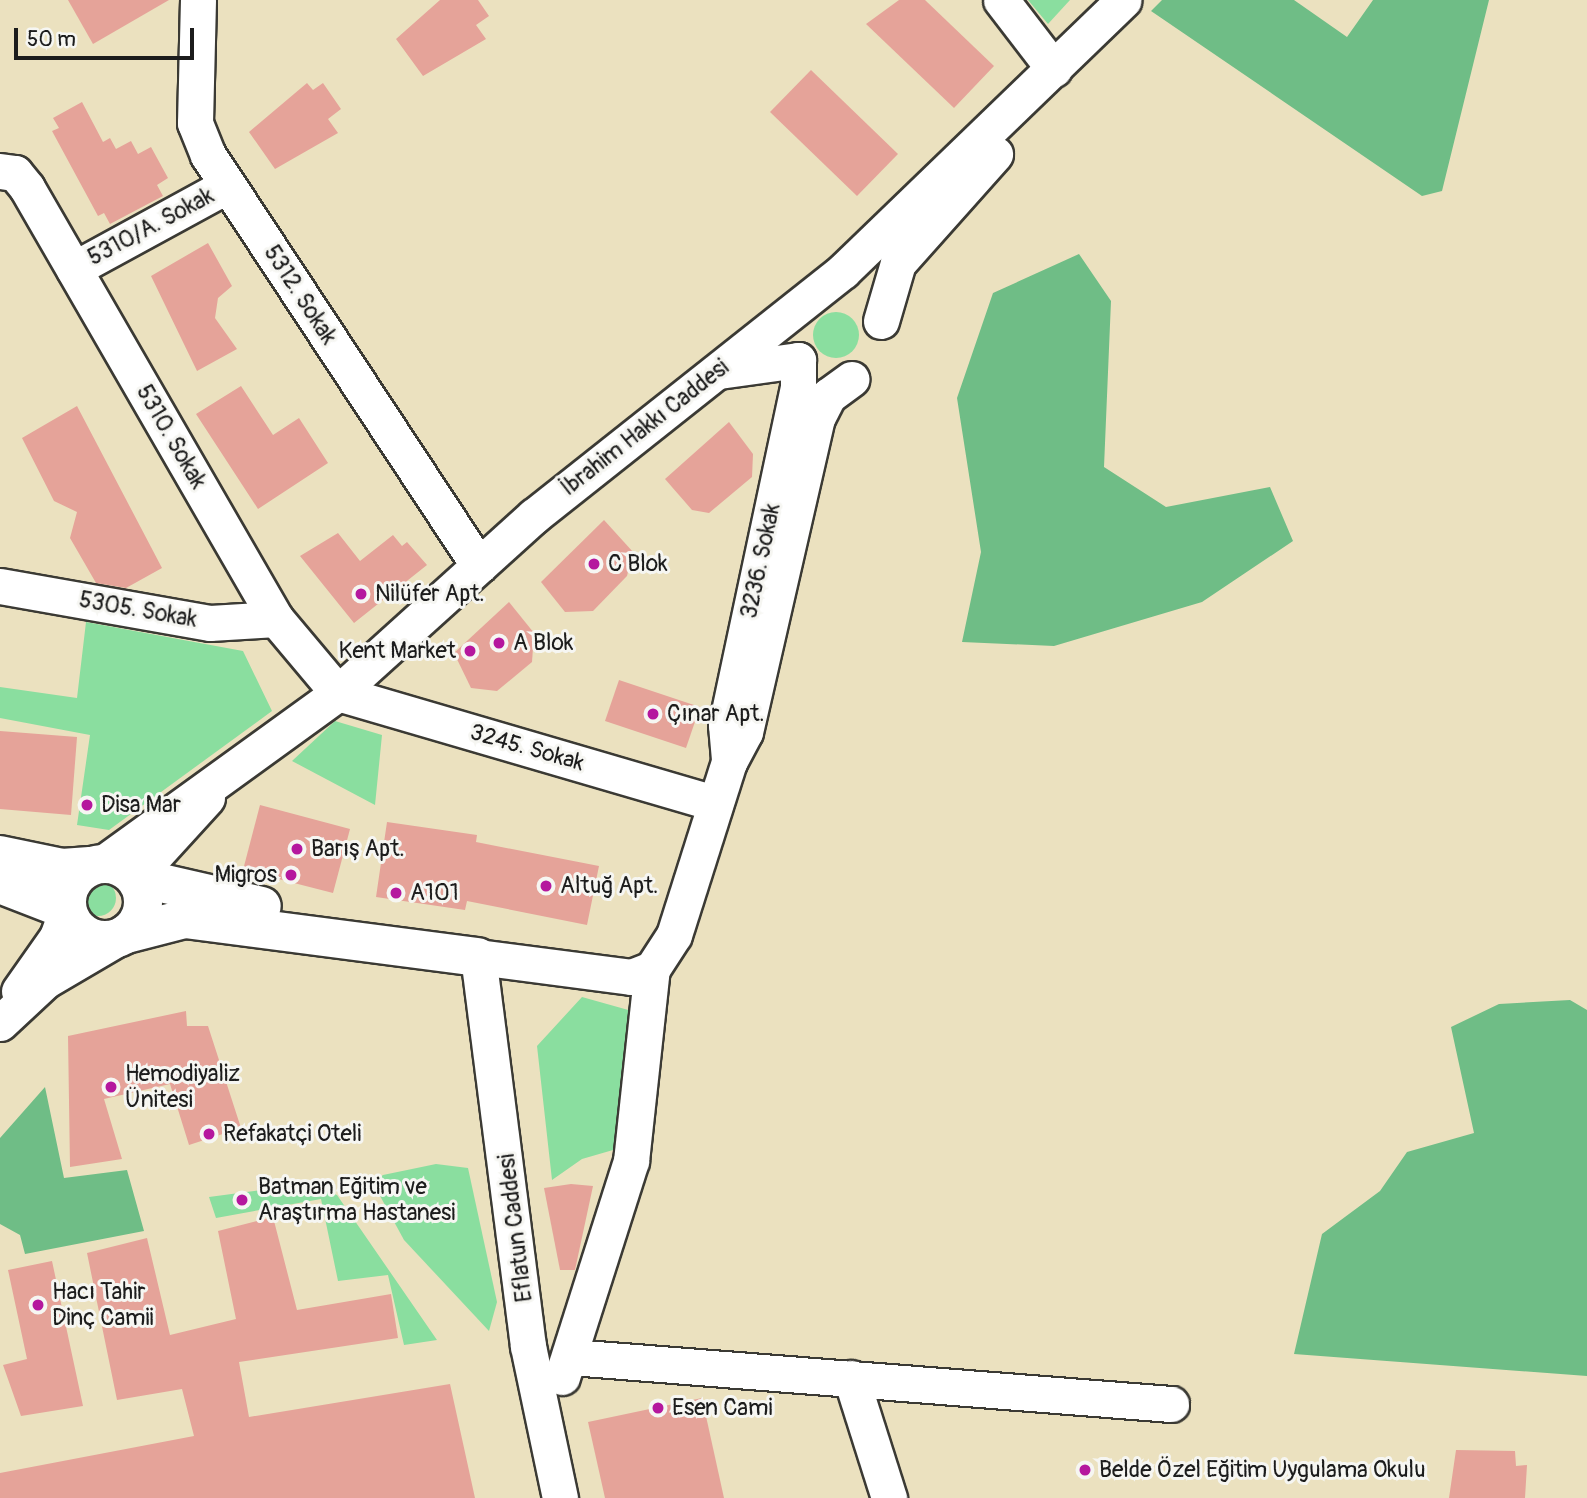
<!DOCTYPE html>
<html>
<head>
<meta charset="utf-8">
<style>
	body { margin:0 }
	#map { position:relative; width:1587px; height:1498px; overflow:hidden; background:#ebe1bf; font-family:Pangolin,sans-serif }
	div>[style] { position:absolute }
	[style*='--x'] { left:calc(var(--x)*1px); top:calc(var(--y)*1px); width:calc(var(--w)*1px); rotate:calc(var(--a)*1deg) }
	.green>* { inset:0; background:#8ade9f }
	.round { border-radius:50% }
	.forest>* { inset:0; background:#6fbd86 }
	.building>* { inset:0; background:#e5a399 }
	.roads { filter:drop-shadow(2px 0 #3b3a34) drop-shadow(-2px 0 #3b3a34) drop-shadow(0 2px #3b3a34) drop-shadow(0 -2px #3b3a34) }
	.minor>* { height:35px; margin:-17.5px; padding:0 17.5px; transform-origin:17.5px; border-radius:17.5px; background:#fff }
	.major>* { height:38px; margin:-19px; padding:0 19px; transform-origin:19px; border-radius:19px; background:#fff }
	.major>.ring { margin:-19px; padding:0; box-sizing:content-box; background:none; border:38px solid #fff; border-radius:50% }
	.dots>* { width:19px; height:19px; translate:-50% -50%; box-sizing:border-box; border:4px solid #f6f6f2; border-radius:50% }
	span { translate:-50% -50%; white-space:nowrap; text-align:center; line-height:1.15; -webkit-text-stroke:6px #f6f6f2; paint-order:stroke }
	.street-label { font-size:23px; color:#1c1c1c }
	.poi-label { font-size:23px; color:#1c1c1c }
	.left { translate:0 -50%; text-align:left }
	.right { translate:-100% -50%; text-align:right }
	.scale { position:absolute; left:14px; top:28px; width:180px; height:32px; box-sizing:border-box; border:4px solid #1c1c1c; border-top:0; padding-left:9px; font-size:21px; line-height:24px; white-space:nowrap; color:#1c1c1c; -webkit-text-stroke:5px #f6f6f2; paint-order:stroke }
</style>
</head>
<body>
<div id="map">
	<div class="green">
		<div style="clip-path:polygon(1028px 0,1070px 0,1048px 24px)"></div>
		<div class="round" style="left:813px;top:312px;width:46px;height:46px"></div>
		<div style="clip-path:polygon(86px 622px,243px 651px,272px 711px,109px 830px,77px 825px,90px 735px,0 718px,0 687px,77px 698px)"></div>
		<div style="clip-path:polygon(335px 721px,382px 735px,375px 805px,292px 761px)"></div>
		<div class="round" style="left:80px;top:880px;width:36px;height:36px"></div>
		<div style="clip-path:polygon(582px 997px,639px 1013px,613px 1150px,582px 1159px,552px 1180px,537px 1046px)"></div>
		<div style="clip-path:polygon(436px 1164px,468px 1168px,497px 1302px,489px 1331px,404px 1240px,373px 1183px,383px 1175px)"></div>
		<div style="clip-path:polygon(305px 1184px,337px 1195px,437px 1340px,404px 1345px,388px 1275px,338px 1281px,321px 1199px,216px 1218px,209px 1197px)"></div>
	</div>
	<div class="forest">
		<div style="clip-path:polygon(1162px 0,1294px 0,1347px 37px,1373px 0,1489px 0,1442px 191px,1422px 196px,1151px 11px)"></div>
		<div style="clip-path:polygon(1079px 254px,1111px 301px,1104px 467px,1166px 507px,1270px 487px,1293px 541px,1202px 602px,1054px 646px,962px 642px,981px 552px,957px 398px,993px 293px)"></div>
		<div style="clip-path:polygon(1570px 1000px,1587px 1010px,1587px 1376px,1294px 1354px,1322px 1234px,1380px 1191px,1407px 1152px,1474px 1133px,1451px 1027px,1499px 1004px)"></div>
		<div style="clip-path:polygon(45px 1087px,64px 1178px,127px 1170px,144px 1231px,25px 1254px,20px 1235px,0 1224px,0 1138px)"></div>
	</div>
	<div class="building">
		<div style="clip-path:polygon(68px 0,169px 0,93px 44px)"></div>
		<div style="clip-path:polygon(440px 0,478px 0,489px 16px,476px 25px,486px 39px,423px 76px,396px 39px)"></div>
		<div style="clip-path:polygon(899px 0,925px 0,994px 66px,954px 108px,866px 24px)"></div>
		<div style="clip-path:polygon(811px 70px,898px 154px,857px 196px,770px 112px)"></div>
		<div style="clip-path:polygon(307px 83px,313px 90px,323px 83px,341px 109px,328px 119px,338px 133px,275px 169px,249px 132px)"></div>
		<div style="clip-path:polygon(82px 102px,103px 142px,110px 138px,116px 149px,131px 141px,138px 154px,151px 147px,168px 178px,157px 185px,163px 196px,110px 224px,104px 213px,98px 216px,52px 131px,59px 128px,53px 118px)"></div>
		<div style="clip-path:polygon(208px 243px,232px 286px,218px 298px,215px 318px,237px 349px,197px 371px,151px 276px)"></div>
		<div style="clip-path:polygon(241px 386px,273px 435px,299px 418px,328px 463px,258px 509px,196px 414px)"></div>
		<div style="clip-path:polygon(77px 406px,162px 568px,126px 588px,96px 583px,70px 538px,77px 512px,54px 501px,22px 438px)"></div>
		<div style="clip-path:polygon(729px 422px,753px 454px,752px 477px,709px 513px,692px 510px,665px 479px)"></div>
		<div style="clip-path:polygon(604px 520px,633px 552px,627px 576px,593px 611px,565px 612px,541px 582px)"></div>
		<div style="clip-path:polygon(338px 533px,360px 561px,393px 535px,402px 546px,407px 542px,427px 565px,354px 623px,300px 556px)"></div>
		<div style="clip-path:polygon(509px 602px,534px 633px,532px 662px,497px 691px,471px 688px,454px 653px)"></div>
		<div style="clip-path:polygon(619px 680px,700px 707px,686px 748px,605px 721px)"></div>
		<div style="clip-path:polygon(0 731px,77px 737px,71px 815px,0 809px)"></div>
		<div style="clip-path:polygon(260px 805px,350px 829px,333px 893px,243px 870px)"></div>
		<div style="clip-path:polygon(387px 822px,477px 835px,476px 842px,599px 866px,587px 925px,467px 901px,465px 910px,376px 897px)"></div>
		<div style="clip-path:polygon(186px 1011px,187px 1026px,208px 1026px,241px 1128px,189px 1145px,170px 1084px,104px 1099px,122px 1159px,70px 1167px,68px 1036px)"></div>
		<div style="clip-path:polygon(571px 1184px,593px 1186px,575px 1270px,560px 1270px,544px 1188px)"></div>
		<div style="clip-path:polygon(273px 1217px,297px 1310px,391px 1294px,398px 1338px,239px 1362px,249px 1417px,450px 1384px,475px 1498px,0 1498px,0 1473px,194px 1436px,182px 1389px,117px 1400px,87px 1253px,147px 1238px,170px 1335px,236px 1319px,218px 1231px)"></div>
		<div style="clip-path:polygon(52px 1261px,83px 1406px,21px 1416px,3px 1365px,27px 1359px,8px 1270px)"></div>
		<div style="clip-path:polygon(702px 1398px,724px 1498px,605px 1498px,588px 1422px)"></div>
		<div style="clip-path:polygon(1456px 1450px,1515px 1451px,1516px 1466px,1527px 1465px,1525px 1498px,1449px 1498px)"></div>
	</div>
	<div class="roads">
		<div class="minor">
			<div style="--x:198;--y:0;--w:123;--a:91.4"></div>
			<div style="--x:195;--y:123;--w:35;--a:68"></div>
			<div style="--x:208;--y:155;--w:492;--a:56.6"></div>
			<div style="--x:1001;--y:0;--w:87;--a:52.5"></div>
			<div style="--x:0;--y:171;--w:15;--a:8"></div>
			<div style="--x:15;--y:173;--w:19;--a:51"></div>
			<div style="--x:27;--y:188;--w:498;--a:60"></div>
			<div style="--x:276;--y:619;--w:97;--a:50"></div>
			<div style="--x:338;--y:693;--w:393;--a:16.3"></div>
			<div style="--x:74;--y:269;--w:175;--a:-28.6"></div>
			<div style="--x:881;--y:321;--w:60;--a:-73.7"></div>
			<div style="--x:898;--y:263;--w:146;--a:-48.3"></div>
			<div style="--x:719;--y:371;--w:80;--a:-7.9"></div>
			<div style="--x:798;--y:360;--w:27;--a:90"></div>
			<div style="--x:798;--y:387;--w:346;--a:102"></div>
			<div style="--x:726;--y:725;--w:37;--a:85"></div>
			<div style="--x:729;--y:762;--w:34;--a:-62"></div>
			<div style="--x:745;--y:732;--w:322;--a:-77.1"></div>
			<div style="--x:817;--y:418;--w:25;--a:-63"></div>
			<div style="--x:828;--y:396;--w:29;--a:-36"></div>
			<div style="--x:0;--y:586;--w:213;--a:10"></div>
			<div style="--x:210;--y:623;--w:66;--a:-3.5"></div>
			<div style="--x:102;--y:864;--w:291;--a:-35.9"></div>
			<div style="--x:338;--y:693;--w:264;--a:-42.1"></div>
			<div style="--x:534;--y:516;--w:394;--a:-38.4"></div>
			<div style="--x:843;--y:271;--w:390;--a:-44"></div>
			<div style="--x:135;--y:877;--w:107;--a:-47.7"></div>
			<div style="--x:19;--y:991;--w:66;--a:-54.9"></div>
			<div style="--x:57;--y:937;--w:29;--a:-70"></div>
			<div style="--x:0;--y:1023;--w:62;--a:-43"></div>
			<div style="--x:45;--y:981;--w:81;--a:-30.4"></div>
			<div style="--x:571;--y:1357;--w:602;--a:4.48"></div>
			<div style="--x:562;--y:1377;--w:227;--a:-72.3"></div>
			<div style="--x:631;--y:1161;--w:193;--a:-83.8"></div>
			<div style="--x:851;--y:1378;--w:126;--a:72.4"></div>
			<div style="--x:560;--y:1498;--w:155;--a:-101.9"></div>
			<div style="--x:528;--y:1346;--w:392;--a:-97.3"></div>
			<div style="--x:478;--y:957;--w:154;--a:7.4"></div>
			<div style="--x:631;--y:977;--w:22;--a:-21"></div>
			<div style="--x:652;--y:969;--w:40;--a:-57.1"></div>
			<div style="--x:674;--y:935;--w:182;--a:-72.4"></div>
		</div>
		<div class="major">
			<div style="--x:0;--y:855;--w:63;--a:11.8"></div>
			<div style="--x:62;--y:868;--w:28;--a:-4"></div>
			<div class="ring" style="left:67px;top:864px;width:38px;height:38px"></div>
			<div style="--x:135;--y:877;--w:130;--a:12.9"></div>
			<div style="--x:0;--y:884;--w:72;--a:21.2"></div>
			<div style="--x:126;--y:934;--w:61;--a:-14.3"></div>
			<div style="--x:185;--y:919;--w:295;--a:7.4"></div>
		</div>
	</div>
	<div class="dots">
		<div style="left:594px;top:564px;background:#b5179e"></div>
		<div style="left:361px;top:594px;background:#b5179e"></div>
		<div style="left:499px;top:643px;background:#b5179e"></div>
		<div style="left:470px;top:651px;background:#b5179e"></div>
		<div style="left:653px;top:714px;background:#b5179e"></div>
		<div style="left:87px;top:805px;background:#b5179e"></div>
		<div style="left:297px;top:849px;background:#b5179e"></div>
		<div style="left:291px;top:875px;background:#b5179e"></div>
		<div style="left:546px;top:886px;background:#b5179e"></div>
		<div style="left:396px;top:893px;background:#b5179e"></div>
		<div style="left:111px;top:1087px;background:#b5179e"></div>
		<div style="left:209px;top:1134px;background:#b5179e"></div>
		<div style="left:242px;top:1200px;background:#b5179e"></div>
		<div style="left:38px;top:1305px;background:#b5179e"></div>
		<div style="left:658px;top:1408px;background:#b5179e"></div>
		<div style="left:1085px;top:1470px;background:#b5179e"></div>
	</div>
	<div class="street-label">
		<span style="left:151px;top:227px;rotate:-28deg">5310/A. Sokak</span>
		<span style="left:300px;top:295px;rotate:57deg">5312. Sokak</span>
		<span style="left:645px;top:428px;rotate:-38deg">İbrahim Hakkı Caddesi</span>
		<span style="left:171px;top:437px;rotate:60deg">5310. Sokak</span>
		<span style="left:761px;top:561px;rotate:-78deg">3236. Sokak</span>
		<span style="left:138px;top:610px;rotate:10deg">5305. Sokak</span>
		<span style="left:527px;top:748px;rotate:16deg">3245. Sokak</span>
		<span style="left:516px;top:1228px;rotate:-97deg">Eflatun Caddesi</span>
	</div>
	<div class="poi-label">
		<span class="left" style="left:608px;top:564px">C Blok</span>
		<span class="left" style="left:375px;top:594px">Nilüfer Apt.</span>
		<span class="left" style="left:513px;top:643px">A Blok</span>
		<span class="right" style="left:456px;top:651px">Kent Market</span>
		<span class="left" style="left:667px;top:714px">Çınar Apt.</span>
		<span class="left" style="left:101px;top:805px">Disa Mar</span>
		<span class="left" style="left:311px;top:849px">Barış Apt.</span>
		<span class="right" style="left:277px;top:875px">Migros</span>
		<span class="left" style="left:560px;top:886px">Altuğ Apt.</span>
		<span class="left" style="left:410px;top:893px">A101</span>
		<span class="left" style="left:125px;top:1087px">Hemodiyaliz<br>Ünitesi</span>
		<span class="left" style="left:223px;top:1134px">Refakatçi Oteli</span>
		<span class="left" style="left:258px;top:1200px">Batman Eğitim ve<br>Araştırma Hastanesi</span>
		<span class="left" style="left:52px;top:1305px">Hacı Tahir<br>Dinç Camii</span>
		<span class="left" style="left:672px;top:1408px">Esen Cami</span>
		<span class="left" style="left:1099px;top:1470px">Belde Özel Eğitim Uygulama Okulu</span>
	</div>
	<div class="scale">50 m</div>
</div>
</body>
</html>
